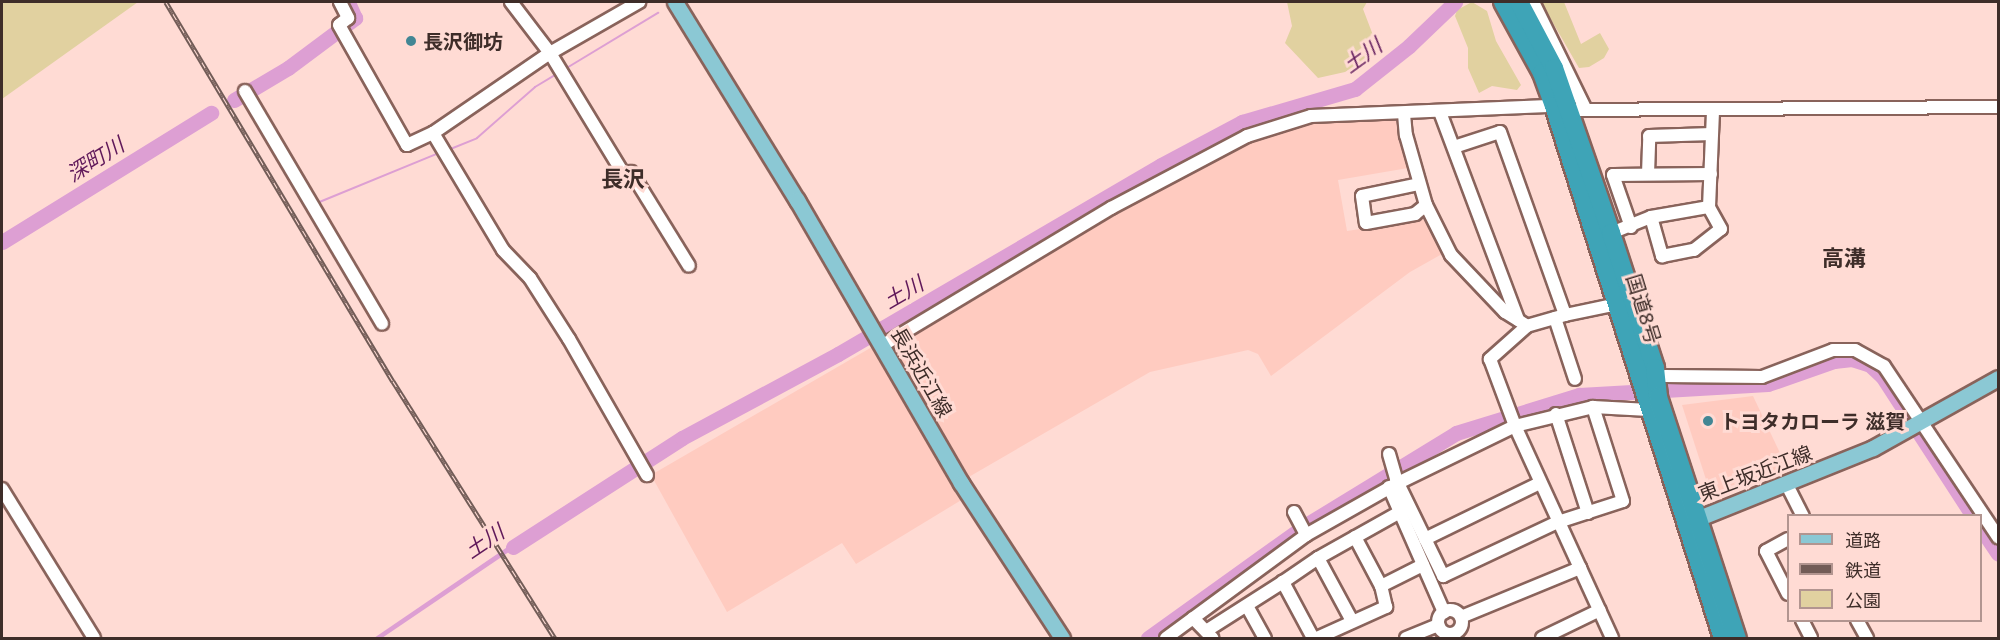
<!DOCTYPE html>
<html>
<head>
<meta charset="utf-8">
<style>
	body { margin:0 }
	#map { position:relative; width:2000px; height:640px; overflow:hidden; background:#ffdbd4; font-family:"Noto Sans","Noto Sans JP",sans-serif }
	div>[style] { position:absolute }
	[style*='--x'] { left:calc(var(--x)*1px); top:calc(var(--y)*1px); width:calc(var(--w)*1px); rotate:calc(var(--a)*1deg) }
	.built>* { inset:0; background:#ffcbc0 }
	.green>* { inset:0; background:#e1d1a0 }
	.water>* { inset:0; background:#dd9fd3 }
	.stream>* { height:2px; margin:-1px; padding:0 1px; transform-origin:1px; border-radius:1px; background:#dd9fd3 }
	.river>* { height:15px; margin:-7.5px; padding:0 7.5px; transform-origin:7.5px; border-radius:7.5px; background:#dd9fd3 }
	.roads { filter:drop-shadow(2px 0 #89635b) drop-shadow(-2px 0 #89635b) drop-shadow(0 2px #89635b) drop-shadow(0 -2px #89635b) }
	.minor>* { height:12px; margin:-6px; padding:0 6px; transform-origin:6px; border-radius:6px; background:#fff }
	.minor>.ring { margin:-6px; padding:0; box-sizing:content-box; background:none; border:12px solid #fff; border-radius:50% }
	.major>* { height:15px; margin:-7.5px; padding:0 7.5px; transform-origin:7.5px; border-radius:7.5px; background:#8bc8d4 }
	.highway>* { height:18px; margin:-9px; padding:0 9px; transform-origin:9px; border-radius:9px; background:#3ea4b7 }
	.rail>* { height:4.5px; margin-top:-2.25px; transform-origin:0; background:repeating-linear-gradient(90deg,#ffdbd4 0 7px,#725c57 0 14px); box-sizing:border-box; border-block:2px solid #725c57 }
	.dots>* { width:16px; height:16px; translate:-50% -50%; box-sizing:border-box; border:3px solid #ffdbd4; border-radius:50% }
	span { translate:-50% -50%; white-space:nowrap; text-align:center; line-height:1.15; -webkit-text-stroke:6px #ffdbd4; paint-order:stroke }
	.poi-label { font-size:20px; color:#3e2d29; font-weight:700 }
	.left { translate:0 -50%; text-align:left }
	.street-label { font-size:20px; color:#3e2d29 }
	.water-label { font-size:21px; color:#60195a; font-style:italic }
	.quarter-label { font-size:22px; color:#3e2d29; font-weight:700 }
	.frame { position:absolute; inset:0; border:3px solid #3e2d29; pointer-events:none }
	.legend { position:absolute; left:1787px; top:514px; width:195px; height:108px; box-sizing:border-box; background:#ffdbd4; border:2px solid #b29590; margin:0; padding:8px 10px; list-style:none; font-size:18px; color:#3e2d29 }
	.legend li { display:flex; align-items:center; gap:12px; height:30px }
	.legend b { width:30px; border:2px solid #b29590 }
</style>
</head>
<body>
<div id="map">
	<div class="built">
		<div style="clip-path:polygon(1399px 118px,1408px 168px,1338px 180px,1347px 231px,1426px 219px,1442px 254px,1410px 272px,1271px 376px,1258px 354px,1248px 350px,1150px 372px,967px 478px,887px 346px,1164px 184px,1246px 141px,1312px 121px)"></div>
		<div style="clip-path:polygon(872px 347px,963px 499px,856px 564px,842px 543px,727px 612px,651px 475px)"></div>
		<div style="clip-path:polygon(1753px 396px,1789px 472px,1712px 498px,1682px 405px)"></div>
	</div>
	<div class="green">
		<div style="clip-path:polygon(2px 2px,138px 2px,2px 99px)"></div>
		<div style="clip-path:polygon(1287px 2px,1367px 2px,1363px 9px,1376px 43px,1373px 56px,1345px 72px,1318px 78px,1285px 43px,1292px 26px)"></div>
		<div style="clip-path:polygon(1472px 2px,1487px 11px,1496px 41px,1521px 85px,1517px 90px,1492px 86px,1479px 93px,1468px 68px,1468px 48px,1455px 16px,1457px 10px)"></div>
		<div style="clip-path:polygon(1541px 2px,1564px 2px,1581px 44px,1600px 33px,1609px 49px,1604px 58px,1589px 67px,1579px 68px)"></div>
	</div>
	<div class="water">
		<div style="clip-path:polygon(528px 533px,531px 537px,382px 638px,374px 638px)"></div>
	</div>
	<div class="stream">
		<div style="--x:565;--y:69;--w:109;--a:-31.1"></div>
		<div style="--x:448;--y:150;--w:31;--a:-22"></div>
		<div style="--x:477;--y:138;--w:77;--a:-41.3"></div>
		<div style="--x:535;--y:87;--w:27;--a:-31"></div>
		<div style="--x:317;--y:203;--w:132;--a:-22.3"></div>
	</div>
	<div class="river">
		<div style="--x:234;--y:100;--w:63;--a:-30.7"></div>
		<div style="--x:288;--y:68;--w:84;--a:-36.7"></div>
		<div style="--x:355;--y:18;--w:17;--a:-114"></div>
		<div style="--x:2;--y:242;--w:246;--a:-31.7"></div>
		<div style="--x:1980;--y:527;--w:32;--a:56"></div>
		<div style="--x:513;--y:547;--w:201;--a:-32.8"></div>
		<div style="--x:682;--y:438;--w:177;--a:-28.3"></div>
		<div style="--x:838;--y:354;--w:374;--a:-30.3"></div>
		<div style="--x:1161;--y:165;--w:92;--a:-28"></div>
		<div style="--x:1242;--y:122;--w:118;--a:-16.3"></div>
		<div style="--x:1355;--y:89;--w:69;--a:-38.5"></div>
		<div style="--x:1409;--y:46;--w:64;--a:-43.7"></div>
		<div style="--x:1148;--y:638;--w:194;--a:-35.6"></div>
		<div style="--x:1306;--y:525;--w:176;--a:-31.5"></div>
		<div style="--x:1456;--y:433;--w:129;--a:-17.2"></div>
		<div style="--x:1579;--y:395;--w:189;--a:-3.3"></div>
		<div style="--x:1768;--y:384;--w:70;--a:-19.2"></div>
		<div style="--x:1834;--y:361;--w:18;--a:-6"></div>
		<div style="--x:1852;--y:359;--w:19;--a:18"></div>
		<div style="--x:1870;--y:365;--w:16;--a:43"></div>
		<div style="--x:1882;--y:376;--w:167;--a:57"></div>
	</div>
	<div class="roads">
		<div class="minor">
			<div style="--x:340;--y:2;--w:18;--a:63"></div>
			<div style="--x:348;--y:18;--w:11;--a:142"></div>
			<div style="--x:339;--y:25;--w:138;--a:60.5"></div>
			<div style="--x:407;--y:145;--w:29;--a:-25"></div>
			<div style="--x:433;--y:133;--w:142;--a:-34.4"></div>
			<div style="--x:550;--y:53;--w:103;--a:-29.8"></div>
			<div style="--x:511;--y:2;--w:64;--a:52.6"></div>
			<div style="--x:550;--y:53;--w:140;--a:58.7"></div>
			<div style="--x:623;--y:173;--w:8;--a:-7"></div>
			<div style="--x:631;--y:172;--w:110;--a:58.3"></div>
			<div style="--x:1533;--y:2;--w:120;--a:63.9"></div>
			<div style="--x:245;--y:91;--w:270;--a:59.5"></div>
			<div style="--x:1569;--y:110;--w:429;--a:-0.4"></div>
			<div style="--x:1440;--y:112;--w:222;--a:69.4"></div>
			<div style="--x:1404;--y:114;--w:21;--a:85"></div>
			<div style="--x:1406;--y:135;--w:73;--a:74.1"></div>
			<div style="--x:1426;--y:205;--w:56;--a:63.4"></div>
			<div style="--x:1451;--y:255;--w:79;--a:46.5"></div>
			<div style="--x:1505;--y:312;--w:26;--a:32"></div>
			<div style="--x:1527;--y:326;--w:50;--a:138.3"></div>
			<div style="--x:1490;--y:359;--w:72;--a:69.5"></div>
			<div style="--x:1515;--y:426;--w:233;--a:65.4"></div>
			<div style="--x:433;--y:133;--w:136;--a:59.1"></div>
			<div style="--x:503;--y:250;--w:39;--a:46"></div>
			<div style="--x:530;--y:278;--w:72;--a:57.4"></div>
			<div style="--x:569;--y:339;--w:157;--a:60.2"></div>
			<div style="--x:1454;--y:147;--w:48;--a:-18.1"></div>
			<div style="--x:1500;--y:132;--w:194;--a:70.4"></div>
			<div style="--x:1565;--y:315;--w:40;--a:164"></div>
			<div style="--x:1648;--y:174;--w:38;--a:-88"></div>
			<div style="--x:1649;--y:136;--w:63;--a:-1.8"></div>
			<div style="--x:1419;--y:184;--w:58;--a:168.1"></div>
			<div style="--x:1362;--y:196;--w:27;--a:82"></div>
			<div style="--x:1366;--y:223;--w:50;--a:-10.4"></div>
			<div style="--x:1415;--y:214;--w:14;--a:-39"></div>
			<div style="--x:1651;--y:217;--w:41;--a:74.2"></div>
			<div style="--x:1662;--y:256;--w:33;--a:-11"></div>
			<div style="--x:1694;--y:250;--w:34;--a:-38"></div>
			<div style="--x:1721;--y:229;--w:25;--a:-119"></div>
			<div style="--x:1709;--y:207;--w:97;--a:-87.6"></div>
			<div style="--x:1631;--y:227;--w:55;--a:-109.1"></div>
			<div style="--x:1613;--y:175;--w:98;--a:-0.6"></div>
			<div style="--x:1611;--y:233;--w:43;--a:-21.8"></div>
			<div style="--x:1651;--y:217;--w:59;--a:-9.8"></div>
			<div style="--x:1565;--y:315;--w:58;--a:-11.9"></div>
			<div style="--x:1555;--y:318;--w:64;--a:71.8"></div>
			<div style="--x:883;--y:345;--w:266;--a:-31"></div>
			<div style="--x:1111;--y:208;--w:154;--a:-27.9"></div>
			<div style="--x:1247;--y:136;--w:67;--a:-17.4"></div>
			<div style="--x:1311;--y:116;--w:243;--a:-2.4"></div>
			<div style="--x:1665;--y:376;--w:97;--a:0.6"></div>
			<div style="--x:1762;--y:377;--w:76;--a:-20.8"></div>
			<div style="--x:1833;--y:350;--w:22;--a:0"></div>
			<div style="--x:1855;--y:350;--w:33;--a:29"></div>
			<div style="--x:1884;--y:366;--w:206;--a:56.3"></div>
			<div style="--x:1556;--y:414;--w:104;--a:72.1"></div>
			<div style="--x:1389;--y:454;--w:26;--a:74"></div>
			<div style="--x:1396;--y:479;--w:108;--a:64.1"></div>
			<div style="--x:1443;--y:576;--w:127;--a:-25.2"></div>
			<div style="--x:1558;--y:522;--w:68;--a:-17.9"></div>
			<div style="--x:1623;--y:501;--w:99;--a:-107.7"></div>
			<div style="--x:1787;--y:485;--w:35;--a:63"></div>
			<div style="--x:1389;--y:487;--w:137;--a:66.3"></div>
			<div style="--x:2;--y:489;--w:175;--a:58.3"></div>
			<div style="--x:1294;--y:512;--w:26;--a:62"></div>
			<div style="--x:1355;--y:537;--w:55;--a:62"></div>
			<div style="--x:1425;--y:539;--w:128;--a:-26"></div>
			<div style="--x:1788;--y:539;--w:25;--a:151"></div>
			<div style="--x:1766;--y:551;--w:48;--a:62.9"></div>
			<div style="--x:1318;--y:558;--w:94;--a:-29.3"></div>
			<div style="--x:1247;--y:606;--w:37;--a:61"></div>
			<div class="ring" style="left:1438px;top:610px;width:12px;height:12px"></div>
			<div style="--x:1461;--y:617;--w:129;--a:-22.4"></div>
			<div style="--x:1193;--y:618;--w:28;--a:46"></div>
			<div style="--x:1802;--y:620;--w:20;--a:63"></div>
			<div style="--x:1857;--y:620;--w:21;--a:61"></div>
			<div style="--x:1206;--y:631;--w:91;--a:-32.5"></div>
			<div style="--x:1166;--y:638;--w:174;--a:-36.3"></div>
			<div style="--x:1306;--y:535;--w:106;--a:-29.5"></div>
			<div style="--x:1398;--y:483;--w:130;--a:-26"></div>
			<div style="--x:1515;--y:426;--w:80;--a:-13.7"></div>
			<div style="--x:1593;--y:407;--w:56;--a:3.1"></div>
			<div style="--x:1313;--y:638;--w:64;--a:-118.2"></div>
			<div style="--x:1283;--y:582;--w:42;--a:-34.4"></div>
			<div style="--x:1318;--y:558;--w:72;--a:61.6"></div>
			<div style="--x:1317;--y:638;--w:76;--a:-24.2"></div>
			<div style="--x:1386;--y:607;--w:22;--a:-103"></div>
			<div style="--x:1381;--y:586;--w:47;--a:-26.6"></div>
			<div style="--x:1406;--y:638;--w:35;--a:-22"></div>
			<div style="--x:1542;--y:638;--w:64;--a:-25.8"></div>
		</div>
		<div class="major">
			<div style="--x:675;--y:2;--w:233;--a:58.4"></div>
			<div style="--x:797;--y:200;--w:327;--a:59.9"></div>
			<div style="--x:961;--y:483;--w:185;--a:56.9"></div>
			<div style="--x:1689;--y:522;--w:198;--a:-21.9"></div>
			<div style="--x:1873;--y:448;--w:143;--a:-29.2"></div>
		</div>
		<div class="highway">
			<div style="--x:1503;--y:2;--w:81;--a:61.2"></div>
			<div style="--x:1542;--y:73;--w:35;--a:70"></div>
			<div style="--x:1554;--y:106;--w:558;--a:72.38"></div>
			<div style="--x:1519;--y:2;--w:75;--a:62.1"></div>
			<div style="--x:1554;--y:68;--w:175;--a:70.9"></div>
			<div style="--x:1611;--y:233;--w:142;--a:71.9"></div>
			<div style="--x:1655;--y:368;--w:29;--a:84"></div>
			<div style="--x:1658;--y:397;--w:254;--a:71.9"></div>
		</div>
	</div>
	<div class="rail">
		<div style="--x:166;--y:2;--w:442;--a:59.1"></div>
		<div style="--x:393;--y:381;--w:304;--a:57.8"></div>
	</div>
	<div class="dots">
		<div style="left:411px;top:41px;background:#428694"></div>
		<div style="left:1708px;top:421px;background:#428694"></div>
	</div>
	<div class="poi-label">
		<span class="left" style="left:423px;top:41px">長沢御坊</span>
		<span class="left" style="left:1720px;top:421px">トヨタカローラ 滋賀</span>
	</div>
	<div class="street-label">
		<span style="left:1644px;top:309px;rotate:73deg">国道8号</span>
		<span style="left:922px;top:372px;rotate:60deg">長浜近江線</span>
		<span style="left:1755px;top:473px;rotate:-21deg">東上坂近江線</span>
	</div>
	<div class="water-label">
		<span style="left:1362px;top:55px;rotate:-36deg">土川</span>
		<span style="left:95px;top:159px;rotate:-32deg">深町川</span>
		<span style="left:903px;top:292px;rotate:-30deg">土川</span>
		<span style="left:484px;top:541px;rotate:-34deg">土川</span>
	</div>
	<div class="quarter-label">
		<span style="left:623px;top:179px">長沢</span>
		<span style="left:1844px;top:258px">高溝</span>
	</div>
	<div class="frame"></div>
	<ul class="legend">
	<li><b style="height:8px;background:#8bc8d4"></b>道路</li>
	<li><b style="height:8px;background:#725c57"></b>鉄道</li>
	<li><b style="height:16px;background:#e1d1a0"></b>公園</li>
	</ul>
</div>
</body>
</html>
